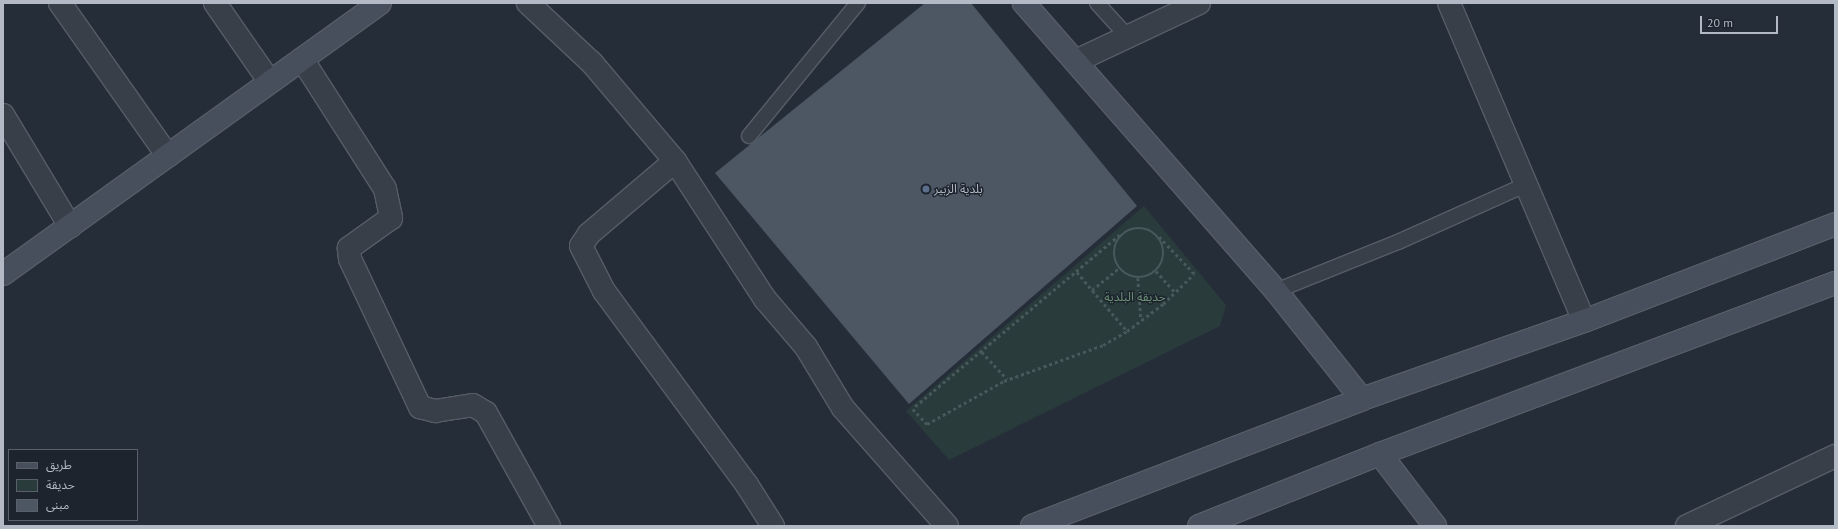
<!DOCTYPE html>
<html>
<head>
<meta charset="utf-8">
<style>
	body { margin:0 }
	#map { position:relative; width:1838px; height:529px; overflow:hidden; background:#252d39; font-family:"PT Sans","Noto Sans Arabic",sans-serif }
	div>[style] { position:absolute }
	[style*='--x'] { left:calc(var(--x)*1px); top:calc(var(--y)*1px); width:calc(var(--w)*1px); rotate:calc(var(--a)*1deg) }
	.green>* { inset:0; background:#2a3b3c }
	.building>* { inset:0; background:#4d5764 }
	.path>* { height:2.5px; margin-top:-1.25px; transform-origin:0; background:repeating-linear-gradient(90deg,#48585b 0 3px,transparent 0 6px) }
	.path>.ring { margin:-1.25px; padding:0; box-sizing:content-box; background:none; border:2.5px solid #48585b; border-radius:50% }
	.roads { filter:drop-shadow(1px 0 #565d67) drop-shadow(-1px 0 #565d67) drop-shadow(0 1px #565d67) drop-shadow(0 -1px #565d67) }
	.lane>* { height:14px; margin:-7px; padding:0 7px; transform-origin:7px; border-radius:7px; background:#383f49 }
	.street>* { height:22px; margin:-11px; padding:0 11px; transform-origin:11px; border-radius:11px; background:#383f49 }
	.secondary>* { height:22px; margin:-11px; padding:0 11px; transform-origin:11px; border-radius:11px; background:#474e5c }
	.dots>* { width:11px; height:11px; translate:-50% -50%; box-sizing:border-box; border:2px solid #1d242e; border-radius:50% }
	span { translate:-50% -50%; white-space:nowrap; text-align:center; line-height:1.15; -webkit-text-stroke:3px #1d242e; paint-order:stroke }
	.poi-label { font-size:12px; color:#b3bac5 }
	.left { translate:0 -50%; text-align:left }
	.park-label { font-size:12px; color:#6d9377 }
	.frame { position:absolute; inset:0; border:4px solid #b3bac5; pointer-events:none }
	.legend { position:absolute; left:8px; top:449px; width:130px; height:72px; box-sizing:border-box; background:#1d242e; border:1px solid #59606a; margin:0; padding:5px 7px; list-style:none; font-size:12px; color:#b3bac5 }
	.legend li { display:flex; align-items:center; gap:8px; height:20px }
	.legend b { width:20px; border:1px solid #59606a }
	.scale { position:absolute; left:1700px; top:16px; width:78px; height:18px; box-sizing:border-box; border:2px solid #b3bac5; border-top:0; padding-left:5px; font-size:12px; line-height:14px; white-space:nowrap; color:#b3bac5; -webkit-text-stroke:3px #1d242e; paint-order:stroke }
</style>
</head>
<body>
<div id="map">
	<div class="green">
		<div style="clip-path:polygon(1144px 206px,1226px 305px,1220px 326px,949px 460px,906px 411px)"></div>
	</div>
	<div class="building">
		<div style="clip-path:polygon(925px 3px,971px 3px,1137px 206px,909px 404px,715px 173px)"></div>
	</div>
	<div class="path">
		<div class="ring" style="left:1114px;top:228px;width:47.5px;height:47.5px"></div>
		<div style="--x:1120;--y:235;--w:270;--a:140"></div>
		<div style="--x:913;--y:409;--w:21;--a:47"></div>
		<div style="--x:927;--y:424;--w:88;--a:-29.2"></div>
		<div style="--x:1004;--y:381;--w:105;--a:-20"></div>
		<div style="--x:1103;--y:345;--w:28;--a:-30"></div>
		<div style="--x:1127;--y:331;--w:45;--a:-36.9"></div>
		<div style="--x:1163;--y:304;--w:43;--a:-44.1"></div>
		<div style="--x:1194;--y:274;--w:54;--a:-133.5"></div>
		<div style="--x:1156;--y:271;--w:28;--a:48"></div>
		<div style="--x:1077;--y:272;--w:77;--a:49.7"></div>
		<div style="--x:1138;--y:278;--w:41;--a:85.8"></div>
		<div style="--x:1092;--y:290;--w:35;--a:-39"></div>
		<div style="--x:982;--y:352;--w:37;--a:47"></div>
	</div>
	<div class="roads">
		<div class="lane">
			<div style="--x:1097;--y:3;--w:46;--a:47.6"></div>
			<div style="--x:749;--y:136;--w:172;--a:-50.7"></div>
			<div style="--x:1276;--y:291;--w:131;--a:-21.9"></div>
			<div style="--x:1398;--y:242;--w:139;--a:-24.2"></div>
		</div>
		<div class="street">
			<div style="--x:60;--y:3;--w:187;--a:54.8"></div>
			<div style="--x:215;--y:3;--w:96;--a:55.2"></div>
			<div style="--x:528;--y:3;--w:88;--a:43.2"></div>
			<div style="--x:592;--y:63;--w:128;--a:49.7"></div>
			<div style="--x:675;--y:161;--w:165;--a:56.9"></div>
			<div style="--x:765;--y:299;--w:63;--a:49.5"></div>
			<div style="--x:806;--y:347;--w:71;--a:58.8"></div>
			<div style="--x:843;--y:408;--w:157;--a:48.6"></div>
			<div style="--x:1449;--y:3;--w:345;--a:67"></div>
			<div style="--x:302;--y:59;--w:154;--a:57.4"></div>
			<div style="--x:385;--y:189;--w:30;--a:78"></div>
			<div style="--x:391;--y:218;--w:52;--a:144.5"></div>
			<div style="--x:349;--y:248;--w:11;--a:85"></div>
			<div style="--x:350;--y:259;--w:164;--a:64.7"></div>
			<div style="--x:420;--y:407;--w:16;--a:15"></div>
			<div style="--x:435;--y:411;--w:38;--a:-9"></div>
			<div style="--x:473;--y:405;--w:15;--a:32"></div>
			<div style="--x:486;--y:413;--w:129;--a:60.9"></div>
			<div style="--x:1076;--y:61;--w:136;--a:-25.2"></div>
			<div style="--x:3;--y:115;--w:130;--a:58.9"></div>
			<div style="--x:675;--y:161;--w:113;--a:139.7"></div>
			<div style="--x:589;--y:234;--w:14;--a:124"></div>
			<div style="--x:581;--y:246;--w:51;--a:62.9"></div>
			<div style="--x:604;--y:291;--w:241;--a:53.6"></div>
			<div style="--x:747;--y:485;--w:49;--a:57.6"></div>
			<div style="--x:1687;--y:526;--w:164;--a:-25.3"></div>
		</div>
		<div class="secondary">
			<div style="--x:1024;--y:3;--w:383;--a:48.8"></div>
			<div style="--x:1276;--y:291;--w:138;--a:51.5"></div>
			<div style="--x:3;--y:274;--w:464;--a:-35.7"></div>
			<div style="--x:1380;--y:454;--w:91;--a:52.6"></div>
			<div style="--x:1032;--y:526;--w:354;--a:-21"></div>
			<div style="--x:1362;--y:399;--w:235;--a:-19.4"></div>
			<div style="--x:1584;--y:321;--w:269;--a:-21.1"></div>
			<div style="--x:1199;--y:526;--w:195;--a:-21.7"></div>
			<div style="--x:1380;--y:454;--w:486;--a:-20.6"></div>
		</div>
	</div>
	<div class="dots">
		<div style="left:926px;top:189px;background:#5c6f8a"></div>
	</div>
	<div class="poi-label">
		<span class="left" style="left:934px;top:189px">بلدية الزبير</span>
	</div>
	<div class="park-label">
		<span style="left:1135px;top:297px">حديقة البلدية</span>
	</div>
	<div class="frame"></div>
	<ul class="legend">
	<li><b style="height:5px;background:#474e5c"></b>طريق</li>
	<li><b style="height:11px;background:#2a3b3c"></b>حديقة</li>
	<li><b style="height:11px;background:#4d5764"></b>مبنى</li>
	</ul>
	<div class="scale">20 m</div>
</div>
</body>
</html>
